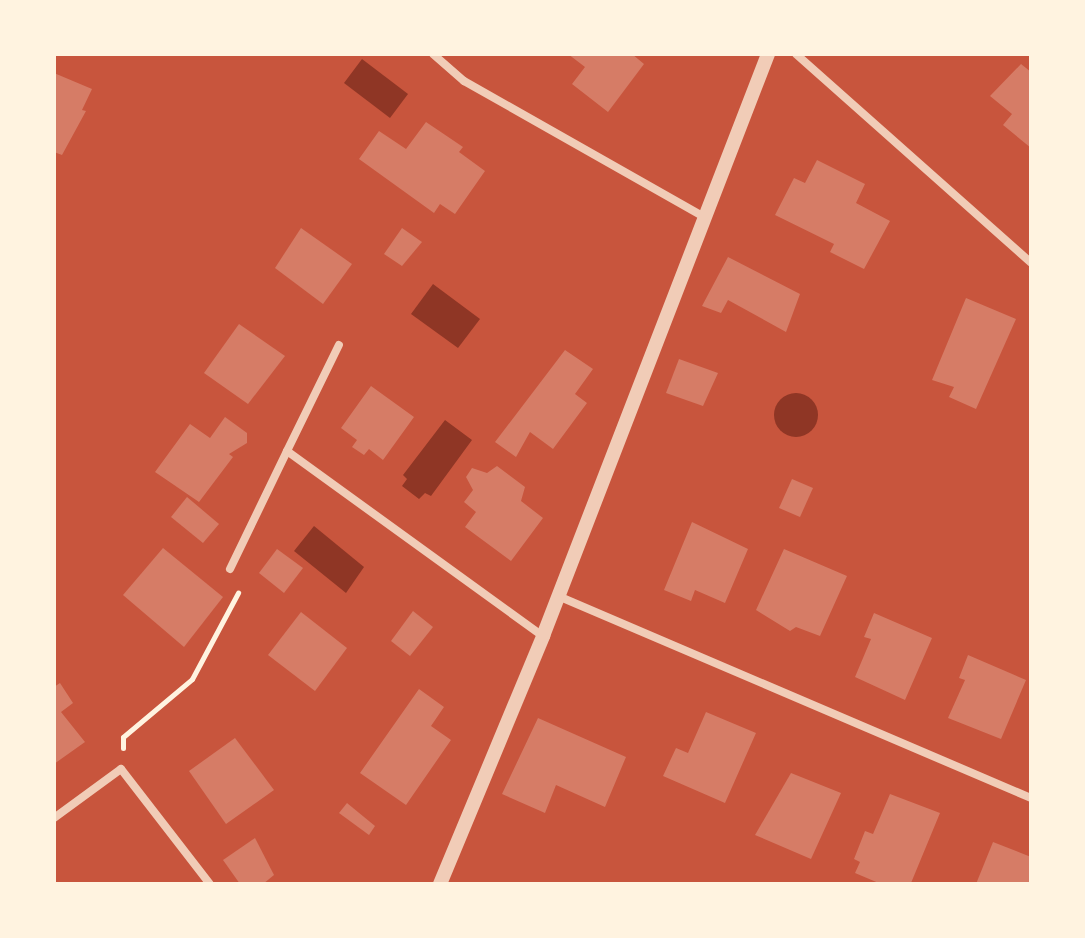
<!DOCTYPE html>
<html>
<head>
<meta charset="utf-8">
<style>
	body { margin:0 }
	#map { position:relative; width:1085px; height:938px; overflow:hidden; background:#c8553d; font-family:"DM Sans",sans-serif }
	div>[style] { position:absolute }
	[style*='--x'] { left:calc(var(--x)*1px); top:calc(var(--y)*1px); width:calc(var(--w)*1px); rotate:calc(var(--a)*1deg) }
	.water>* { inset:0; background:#8f3625 }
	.round { border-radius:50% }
	.building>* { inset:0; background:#d67c66 }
	.path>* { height:5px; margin:-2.5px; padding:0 2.5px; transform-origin:2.5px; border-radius:2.5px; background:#fff3e0 }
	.minor>* { height:8px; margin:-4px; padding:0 4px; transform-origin:4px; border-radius:4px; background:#f1ccb7 }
	.tertiary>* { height:14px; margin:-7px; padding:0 7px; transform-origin:7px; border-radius:7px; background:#f1ccb7 }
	span { translate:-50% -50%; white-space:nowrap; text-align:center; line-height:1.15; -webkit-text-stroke:6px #fff3e0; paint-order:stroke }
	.frame { position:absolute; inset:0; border:56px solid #fff3e0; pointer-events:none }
</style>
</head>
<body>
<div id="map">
	<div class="water">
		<div style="clip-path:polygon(362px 59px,408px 94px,390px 118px,344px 83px)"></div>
		<div style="clip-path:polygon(433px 284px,480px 319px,458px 348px,411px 314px)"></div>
		<div class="round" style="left:774px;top:393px;width:44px;height:44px"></div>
		<div style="clip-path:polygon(445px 420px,472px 440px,431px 496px,425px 493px,419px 499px,402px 486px,407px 479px,403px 475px)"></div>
		<div style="clip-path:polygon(314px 526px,364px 567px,346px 593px,294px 551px)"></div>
	</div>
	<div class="building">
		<div style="clip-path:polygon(568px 54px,632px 54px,644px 64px,608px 112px,572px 84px,585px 67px)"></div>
		<div style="clip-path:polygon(1021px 64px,1031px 72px,1031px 148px,1003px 125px,1012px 114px,990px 96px)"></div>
		<div style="clip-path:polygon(54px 73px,92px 89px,82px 110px,86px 111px,62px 155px,54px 152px)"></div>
		<div style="clip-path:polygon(426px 122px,463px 147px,459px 152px,485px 171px,455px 214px,440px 204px,434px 213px,359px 159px,379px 131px,406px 149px)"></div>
		<div style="clip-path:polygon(817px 160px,865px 184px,856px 203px,890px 221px,864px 269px,830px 252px,834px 244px,775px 215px,794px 178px,805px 183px)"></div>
		<div style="clip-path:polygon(301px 228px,352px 264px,323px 304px,275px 268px)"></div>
		<div style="clip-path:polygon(402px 228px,422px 242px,402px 266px,384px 254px)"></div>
		<div style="clip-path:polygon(728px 257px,800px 294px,786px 332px,728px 300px,721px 313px,702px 306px)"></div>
		<div style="clip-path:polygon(966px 298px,1016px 319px,976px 409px,949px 397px,954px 387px,932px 380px)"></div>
		<div style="clip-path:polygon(239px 324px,285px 356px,248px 404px,204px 373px)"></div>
		<div style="clip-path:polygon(565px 350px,593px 369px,575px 394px,587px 403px,553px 449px,530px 432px,516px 457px,495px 442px)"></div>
		<div style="clip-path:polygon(679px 359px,718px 373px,703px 406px,666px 393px)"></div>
		<div style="clip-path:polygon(371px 386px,414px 417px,383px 460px,369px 449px,364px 455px,352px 447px,357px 440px,341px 428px)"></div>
		<div style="clip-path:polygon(225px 417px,247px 433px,247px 443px,229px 454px,233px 457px,199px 502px,155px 472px,190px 424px,210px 438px)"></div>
		<div style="clip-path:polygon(497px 466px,525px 487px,521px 501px,543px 518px,511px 561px,465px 527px,476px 512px,464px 502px,473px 490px,466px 477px,472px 468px,487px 473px)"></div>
		<div style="clip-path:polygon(792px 479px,813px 488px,800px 517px,779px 508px)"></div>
		<div style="clip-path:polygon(187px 497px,219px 524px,203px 543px,171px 517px)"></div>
		<div style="clip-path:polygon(692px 522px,748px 549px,725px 603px,695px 590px,691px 601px,664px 590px)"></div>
		<div style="clip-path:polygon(163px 548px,223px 597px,184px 647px,123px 595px)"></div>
		<div style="clip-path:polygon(277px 549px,303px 568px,284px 593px,259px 573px)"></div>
		<div style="clip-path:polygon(784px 549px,847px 576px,820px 636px,796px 627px,790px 631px,756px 610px)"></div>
		<div style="clip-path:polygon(413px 611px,433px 627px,410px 656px,391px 641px)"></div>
		<div style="clip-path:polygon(301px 612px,347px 648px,315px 691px,268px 655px)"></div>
		<div style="clip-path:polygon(874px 613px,932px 638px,905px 700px,855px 677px,871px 639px,864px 637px)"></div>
		<div style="clip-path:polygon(968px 655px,1026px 680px,1001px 739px,948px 718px,965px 680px,959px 678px)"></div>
		<div style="clip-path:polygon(60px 683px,73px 703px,61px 712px,85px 742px,54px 764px,54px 687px)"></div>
		<div style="clip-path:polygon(419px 689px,444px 707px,431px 726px,451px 740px,406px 805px,360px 773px)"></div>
		<div style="clip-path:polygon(706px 712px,756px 733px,725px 803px,663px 776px,676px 748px,688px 753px)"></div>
		<div style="clip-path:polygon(538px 718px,626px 757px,605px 807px,556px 785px,545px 813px,502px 794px)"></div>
		<div style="clip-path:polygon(235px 738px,274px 790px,226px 824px,189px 771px)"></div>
		<div style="clip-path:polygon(791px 773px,841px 793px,811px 859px,755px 835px)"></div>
		<div style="clip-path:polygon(890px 794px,940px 813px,911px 883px,881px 884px,855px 873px,860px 862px,854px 859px,865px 831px,873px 834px)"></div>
		<div style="clip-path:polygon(347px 803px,375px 826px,369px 835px,339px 813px)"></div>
		<div style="clip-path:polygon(255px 838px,274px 875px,263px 884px,240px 884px,223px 860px)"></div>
		<div style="clip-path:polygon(993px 842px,1031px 857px,1031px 884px,976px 884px)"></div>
	</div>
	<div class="path">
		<div style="--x:123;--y:748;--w:11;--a:-90"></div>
		<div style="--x:123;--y:737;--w:90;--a:-40"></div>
		<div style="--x:192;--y:679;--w:98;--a:-61.9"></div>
	</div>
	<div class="minor">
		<div style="--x:433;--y:54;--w:41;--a:41.1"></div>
		<div style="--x:464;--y:81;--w:276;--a:29.5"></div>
		<div style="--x:796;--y:54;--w:314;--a:41.6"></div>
		<div style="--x:287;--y:451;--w:118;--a:-63.9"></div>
		<div style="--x:230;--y:569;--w:131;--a:-64.2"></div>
		<div style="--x:287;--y:451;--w:316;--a:35.9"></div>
		<div style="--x:558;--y:596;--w:514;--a:23.13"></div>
		<div style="--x:54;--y:818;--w:83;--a:-36.2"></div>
		<div style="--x:121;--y:769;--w:145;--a:52.3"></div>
	</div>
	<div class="tertiary">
		<div style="--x:440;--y:884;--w:269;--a:-67.4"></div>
		<div style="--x:543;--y:636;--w:624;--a:-68.86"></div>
	</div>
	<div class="frame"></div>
</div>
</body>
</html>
